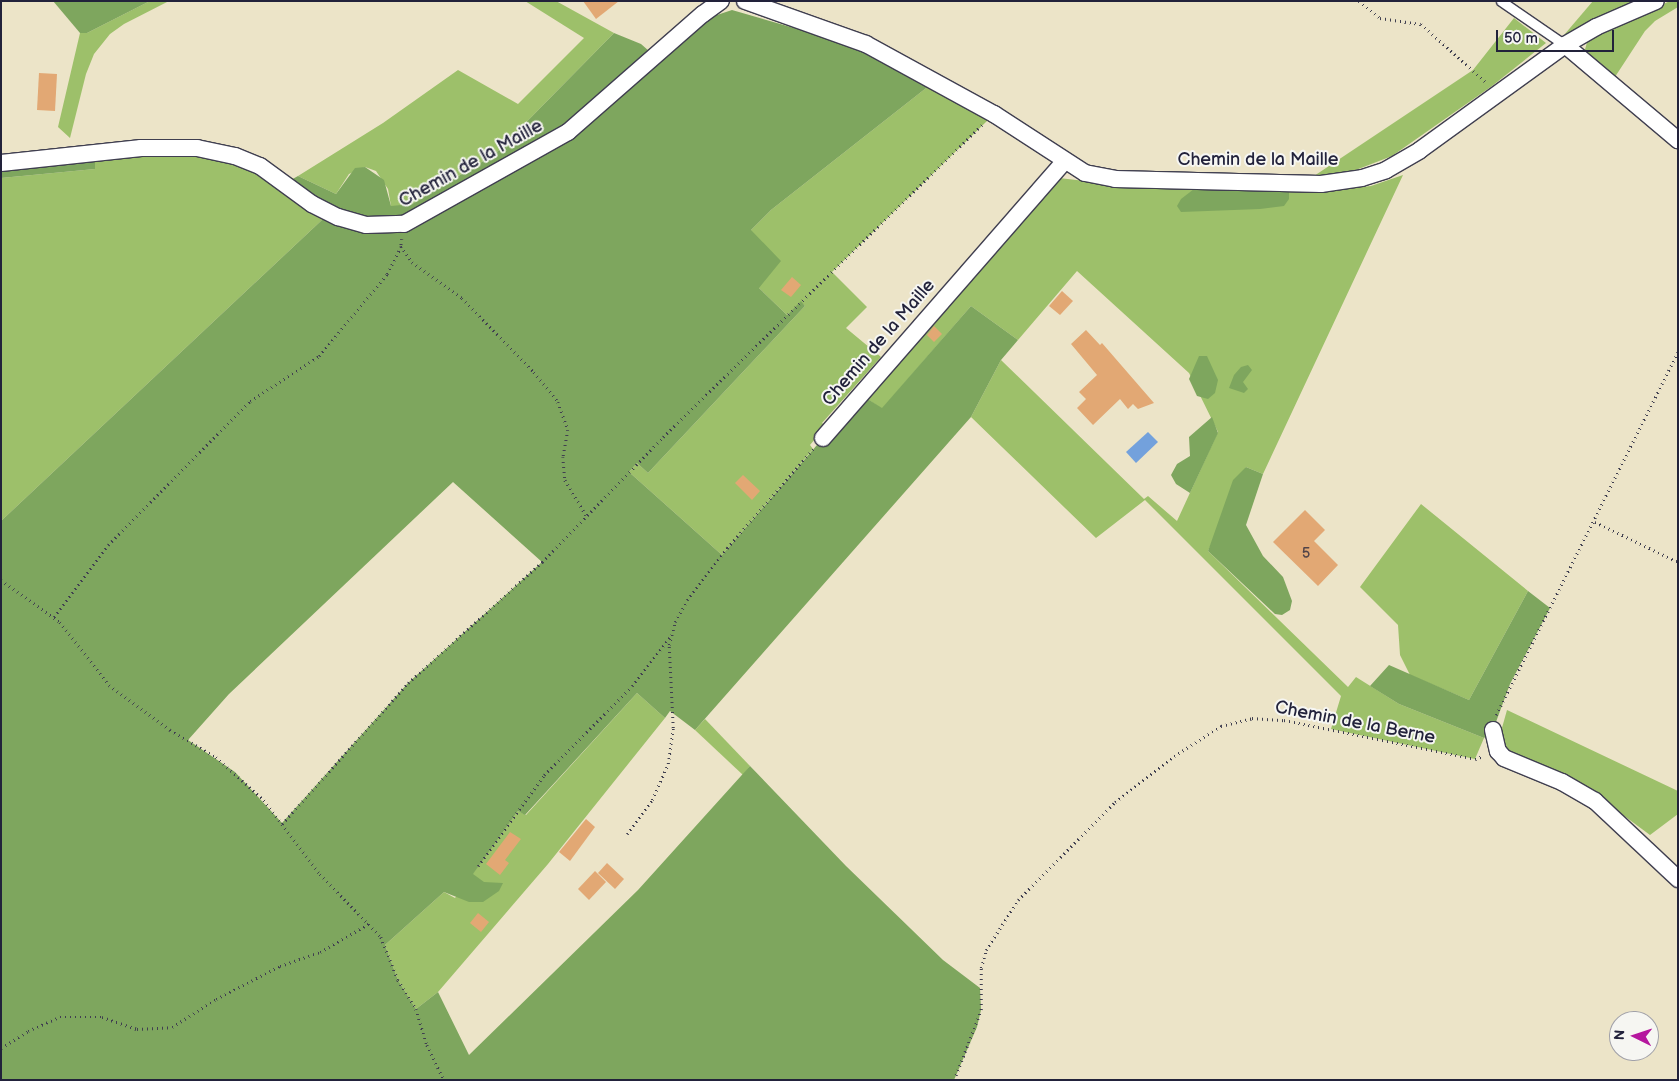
<!DOCTYPE html>
<html>
<head>
<meta charset="utf-8">
<style>
	body { margin:0 }
	#map { position:relative; width:1679px; height:1081px; overflow:hidden; background:#ece4c8; font-family:"Balsamiq Sans",sans-serif }
	div>[style] { position:absolute }
	[style*='--x'] { left:calc(var(--x)*1px); top:calc(var(--y)*1px); width:calc(var(--w)*1px); rotate:calc(var(--a)*1deg) }
	.green>* { inset:0; background:#9dc06a }
	.forest>* { inset:0; background:#7ea65e }
	.water>* { inset:0; background:#73a1dc }
	.building>* { inset:0; background:#e2a874 }
	.path>* { height:2.5px; margin-top:-1.25px; transform-origin:0; background:repeating-linear-gradient(90deg,#403f50 0 1px,transparent 0 5px) }
	.roads { filter:drop-shadow(1px 0 #403f50) drop-shadow(-1px 0 #403f50) drop-shadow(0 1px #403f50) drop-shadow(0 -1px #403f50) }
	.service>* { height:9px; margin:-4.5px; padding:0 4.5px; transform-origin:4.5px; border-radius:4.5px; background:#fff }
	.minor>* { height:16px; margin:-8px; padding:0 8px; transform-origin:8px; border-radius:8px; background:#fff }
	span { translate:-50% -50%; white-space:nowrap; text-align:center; line-height:1.15; -webkit-text-stroke:4px #f6f6f2; paint-order:stroke }
	.number-label { font-size:15px; color:#524449 }
	.number-label span { -webkit-text-stroke-width:0 }
	.street-label { font-size:18px; color:#22223b }
	.frame { position:absolute; inset:0; border:2px solid #22223b; pointer-events:none }
	.north { position:absolute; left:1609px; top:1011px; width:50px; height:50px; box-sizing:border-box; background:#f6f6f2; border:1px solid #a1a1a9; border-radius:50%; rotate:274deg; font-size:14px; font-weight:700; line-height:20px; text-align:center; color:#22223b }
	.north::after { content:''; display:block; margin:auto; width:18px; height:22px; background:#b5179e; clip-path:polygon(50% 0,100% 100%,50% 72%,0 100%) }
	.scale { position:absolute; left:1496px; top:30px; width:118px; height:22px; box-sizing:border-box; border:2px solid #22223b; border-top:0; padding-left:6px; font-size:15px; line-height:18px; white-space:nowrap; color:#22223b; -webkit-text-stroke:4px #f6f6f2; paint-order:stroke }
</style>
</head>
<body>
<div id="map">
	<div class="green">
		<div style="clip-path:polygon(150px 1px,169px 1px,124px 24px,110px 34px,94px 54px,86px 74px,70px 138px,58px 127px,80px 33px,87px 33px)"></div>
		<div style="clip-path:polygon(525px 1px,556px 1px,614px 33px,495px 154px,412px 204px,400px 207px,391px 206px,388px 189px,376px 171px,365px 167px,349px 174px,336px 194px,298px 176px,383px 123px,458px 70px,518px 104px,584px 38px)"></div>
		<div style="clip-path:polygon(1593px 1px,1635px 1px,1564px 35px)"></div>
		<div style="clip-path:polygon(1670px 1px,1678px 1px,1678px 7px,1655px 21px,1645px 31px,1613px 80px,1584px 53px,1588px 39px)"></div>
		<div style="clip-path:polygon(1514px 18px,1546px 43px,1492px 86px,1392px 156px,1348px 173px,1314px 176px,1473px 70px)"></div>
		<div style="clip-path:polygon(930px 85px,988px 120px,832px 272px,867px 307px,846px 328px,881px 357px,822px 423px,826px 426px,810px 445px,813px 449px,722px 555px,629px 472px,637px 463px,648px 473px,805px 306px,801px 302px,787px 315px,759px 288px,751px 230px,771px 210px)"></div>
		<div style="clip-path:polygon(136px 154px,205px 155px,251px 169px,323px 219px,1px 521px,1px 178px,95px 169px,95px 159px)"></div>
		<div style="clip-path:polygon(1403px 175px,1263px 474px,1246px 467px,1208px 551px,1348px 687px,1356px 677px,1399px 704px,1484px 738px,1475px 759px,1331px 729px,1341px 696px,1145px 500px,1096px 538px,971px 417px,1001px 360px,1144px 499px,1148px 496px,1177px 521px,1218px 432px,1189px 373px,1077px 271px,1018px 340px,971px 306px,882px 409px,866px 398px,1059px 178px,1146px 188px,1329px 191px,1371px 186px)"></div>
		<div style="clip-path:polygon(1421px 504px,1528px 591px,1469px 700px,1410px 675px,1400px 655px,1398px 625px,1360px 587px)"></div>
		<div style="clip-path:polygon(637px 693px,665px 718px,548px 864px,438px 992px,416px 1009px,398px 980px,385px 945px,444px 892px,455px 898px,518px 811px,526px 815px)"></div>
		<div style="clip-path:polygon(1507px 710px,1678px 791px,1678px 814px,1650px 835px,1592px 792px,1509px 752px,1500px 735px)"></div>
		<div style="clip-path:polygon(705px 719px,750px 766px,743px 775px,695px 730px)"></div>
	</div>
	<div class="forest">
		<div style="clip-path:polygon(53px 1px,150px 1px,87px 33px,80px 33px)"></div>
		<div style="clip-path:polygon(evenodd,732px 10px,846px 43px,930px 85px,771px 210px,751px 230px,781px 261px,759px 288px,787px 315px,801px 301px,805px 306px,648px 473px,637px 463px,629px 472px,722px 555px,823px 438px,866px 398px,882px 408px,971px 306px,1018px 340px,1001px 360px,971px 417px,695px 730px,670px 711px,665px 718px,637px 693px,525px 815px,518px 811px,473px 874px,484px 882px,503px 883px,499px 891px,483px 902px,469px 902px,444px 892px,385px 945px,398px 980px,416px 1009px,438px 992px,469px 1055px,638px 890px,750px 766px,846px 866px,943px 960px,980px 988px,981px 1010px,977px 1027px,954px 1080px,1px 1080px,1px 521px,323px 219px,367px 231px,412px 230px,571px 137px,708px 18px,732px 10px,453px 482px,542px 562px,408px 683px,282px 823px,235px 772px,188px 740px,229px 694px,453px 482px)"></div>
		<div style="clip-path:polygon(614px 33px,641px 44px,649px 51px,564px 127px,423px 209px,386px 221px,332px 209px,289px 181px,298px 176px,336px 194px,355px 168px,365px 167px,384px 180px,391px 206px,412px 204px,495px 154px)"></div>
		<div style="clip-path:polygon(95px 159px,95px 169px,1px 178px,1px 168px)"></div>
		<div style="clip-path:polygon(1194px 189px,1289px 191px,1289px 199px,1284px 206px,1260px 209px,1181px 212px,1177px 206px,1181px 199px)"></div>
		<div style="clip-path:polygon(1199px 356px,1207px 356px,1218px 380px,1215px 393px,1208px 399px,1197px 396px,1189px 379px)"></div>
		<div style="clip-path:polygon(1248px 365px,1252px 370px,1243px 382px,1248px 389px,1244px 393px,1229px 388px,1234px 375px,1241px 367px)"></div>
		<div style="clip-path:polygon(1212px 417px,1218px 433px,1190px 493px,1176px 484px,1171px 475px,1177px 464px,1190px 456px,1189px 437px)"></div>
		<div style="clip-path:polygon(1246px 467px,1263px 474px,1246px 525px,1263px 556px,1283px 577px,1292px 601px,1290px 610px,1282px 615px,1275px 614px,1208px 551px,1233px 480px)"></div>
		<div style="clip-path:polygon(1528px 591px,1550px 608px,1510px 684px,1493px 730px,1484px 738px,1399px 704px,1370px 686px,1389px 665px,1469px 700px)"></div>
	</div>
	<div class="water">
		<div style="clip-path:polygon(1148px 432px,1158px 442px,1136px 463px,1126px 452px)"></div>
	</div>
	<div class="building">
		<div style="clip-path:polygon(583px 1px,619px 1px,596px 19px)"></div>
		<div style="clip-path:polygon(39px 73px,57px 74px,55px 111px,37px 110px)"></div>
		<div style="clip-path:polygon(792px 277px,801px 285px,791px 297px,781px 290px)"></div>
		<div style="clip-path:polygon(1062px 291px,1073px 301px,1060px 315px,1049px 306px)"></div>
		<div style="clip-path:polygon(934px 326px,942px 334px,934px 342px,927px 335px)"></div>
		<div style="clip-path:polygon(1086px 330px,1100px 345px,1102px 343px,1154px 403px,1138px 409px,1133px 404px,1128px 409px,1120px 399px,1093px 425px,1077px 408px,1086px 399px,1079px 392px,1097px 375px,1071px 344px)"></div>
		<div style="clip-path:polygon(743px 475px,760px 491px,752px 500px,735px 483px)"></div>
		<div style="clip-path:polygon(1305px 510px,1325px 530px,1314px 541px,1338px 565px,1318px 586px,1273px 542px)"></div>
		<div style="clip-path:polygon(586px 819px,595px 827px,570px 861px,559px 852px)"></div>
		<div style="clip-path:polygon(510px 832px,521px 839px,505px 860px,509px 863px,500px 875px,486px 864px)"></div>
		<div style="clip-path:polygon(607px 863px,624px 879px,615px 889px,598px 873px)"></div>
		<div style="clip-path:polygon(595px 871px,606px 882px,589px 900px,578px 889px)"></div>
		<div style="clip-path:polygon(478px 913px,489px 922px,481px 932px,470px 923px)"></div>
	</div>
	<div class="path">
		<div style="--x:1359;--y:1;--w:27;--a:39"></div>
		<div style="--x:1380;--y:18;--w:41;--a:8.3"></div>
		<div style="--x:1421;--y:24;--w:89;--a:41.8"></div>
		<div style="--x:402;--y:239;--w:7;--a:98"></div>
		<div style="--x:401;--y:246;--w:19;--a:55"></div>
		<div style="--x:412;--y:262;--w:62;--a:35.8"></div>
		<div style="--x:462;--y:298;--w:103;--a:45.8"></div>
		<div style="--x:534;--y:372;--w:38;--a:51"></div>
		<div style="--x:558;--y:402;--w:30;--a:70"></div>
		<div style="--x:568;--y:430;--w:27;--a:100"></div>
		<div style="--x:563;--y:457;--w:23;--a:85"></div>
		<div style="--x:565;--y:480;--w:41;--a:59"></div>
		<div style="--x:1595;--y:522;--w:92;--a:25.7"></div>
		<div style="--x:1;--y:580;--w:72;--a:35.4"></div>
		<div style="--x:60;--y:622;--w:80;--a:52.1"></div>
		<div style="--x:109;--y:685;--w:76;--a:36.4"></div>
		<div style="--x:170;--y:730;--w:53;--a:30.4"></div>
		<div style="--x:216;--y:757;--w:64;--a:41.9"></div>
		<div style="--x:264;--y:800;--w:93;--a:52.9"></div>
		<div style="--x:320;--y:874;--w:88;--a:45.9"></div>
		<div style="--x:381;--y:937;--w:46;--a:68.4"></div>
		<div style="--x:398;--y:980;--w:34;--a:58"></div>
		<div style="--x:416;--y:1009;--w:38;--a:73"></div>
		<div style="--x:427;--y:1045;--w:39;--a:64"></div>
		<div style="--x:54;--y:617;--w:90;--a:-53.1"></div>
		<div style="--x:108;--y:545;--w:202;--a:-45.4"></div>
		<div style="--x:250;--y:401;--w:82;--a:-33.1"></div>
		<div style="--x:319;--y:356;--w:107;--a:-50.3"></div>
		<div style="--x:387;--y:274;--w:31;--a:-63"></div>
		<div style="--x:1496;--y:715;--w:406;--a:-63.4"></div>
		<div style="--x:282;--y:824;--w:189;--a:-48.2"></div>
		<div style="--x:408;--y:683;--w:181;--a:-42.1"></div>
		<div style="--x:542;--y:562;--w:174;--a:-45.9"></div>
		<div style="--x:663;--y:437;--w:448;--a:-44.4"></div>
		<div style="--x:627;--y:834;--w:42;--a:-53.7"></div>
		<div style="--x:652;--y:800;--w:39;--a:-66"></div>
		<div style="--x:668;--y:764;--w:36;--a:-82"></div>
		<div style="--x:673;--y:728;--w:83;--a:-92.8"></div>
		<div style="--x:669;--y:645;--w:24;--a:-75"></div>
		<div style="--x:675;--y:622;--w:25;--a:-61"></div>
		<div style="--x:687;--y:600;--w:66;--a:-52.4"></div>
		<div style="--x:727;--y:548;--w:133;--a:-49"></div>
		<div style="--x:478;--y:866;--w:112;--a:-54"></div>
		<div style="--x:544;--y:775;--w:125;--a:-45.3"></div>
		<div style="--x:632;--y:686;--w:62;--a:-52.2"></div>
		<div style="--x:1;--y:1048;--w:32;--a:-32"></div>
		<div style="--x:28;--y:1031;--w:35;--a:-24"></div>
		<div style="--x:60;--y:1017;--w:42;--a:0"></div>
		<div style="--x:102;--y:1017;--w:37;--a:19"></div>
		<div style="--x:137;--y:1029;--w:35;--a:-3"></div>
		<div style="--x:172;--y:1027;--w:52;--a:-32.5"></div>
		<div style="--x:216;--y:999;--w:72;--a:-27.3"></div>
		<div style="--x:280;--y:966;--w:42;--a:-19.3"></div>
		<div style="--x:320;--y:952;--w:58;--a:-30.1"></div>
		<div style="--x:954;--y:1080;--w:75;--a:-68.9"></div>
		<div style="--x:981;--y:1010;--w:42;--a:-90"></div>
		<div style="--x:981;--y:968;--w:19;--a:-74"></div>
		<div style="--x:986;--y:950;--w:59;--a:-57.4"></div>
		<div style="--x:1018;--y:900;--w:138;--a:-45.3"></div>
		<div style="--x:1115;--y:802;--w:75;--a:-37.9"></div>
		<div style="--x:1174;--y:756;--w:56;--a:-32.6"></div>
		<div style="--x:1221;--y:726;--w:32;--a:-14"></div>
		<div style="--x:1252;--y:718;--w:32;--a:4"></div>
		<div style="--x:1284;--y:720;--w:195;--a:11.5"></div>
		<div style="--x:1475;--y:759;--w:9;--a:-21"></div>
	</div>
	<div class="roads">
		<div class="service">
			<div style="--x:1501;--y:1;--w:78;--a:34.5"></div>
		</div>
		<div class="minor">
			<div style="--x:745;--y:1;--w:128;--a:19.6"></div>
			<div style="--x:866;--y:44;--w:146;--a:28.7"></div>
			<div style="--x:994;--y:114;--w:108;--a:33"></div>
			<div style="--x:1085;--y:173;--w:31;--a:11"></div>
			<div style="--x:1115;--y:179;--w:206;--a:1.4"></div>
			<div style="--x:1321;--y:184;--w:41;--a:-8.3"></div>
			<div style="--x:1362;--y:178;--w:25;--a:-18"></div>
			<div style="--x:1386;--y:170;--w:39;--a:-30"></div>
			<div style="--x:1420;--y:150;--w:179;--a:-35.9"></div>
			<div style="--x:1565;--y:45;--w:36;--a:-30"></div>
			<div style="--x:1596;--y:27;--w:65;--a:-23.4"></div>
			<div style="--x:1565;--y:45;--w:148;--a:40.1"></div>
			<div style="--x:1;--y:163;--w:141;--a:-6.1"></div>
			<div style="--x:141;--y:148;--w:56;--a:0"></div>
			<div style="--x:197;--y:148;--w:39;--a:12"></div>
			<div style="--x:235;--y:156;--w:27;--a:22"></div>
			<div style="--x:260;--y:166;--w:64;--a:36.2"></div>
			<div style="--x:312;--y:204;--w:29;--a:27"></div>
			<div style="--x:338;--y:217;--w:29;--a:16"></div>
			<div style="--x:366;--y:225;--w:38;--a:-2"></div>
			<div style="--x:404;--y:224;--w:188;--a:-29.3"></div>
			<div style="--x:568;--y:132;--w:179;--a:-41.2"></div>
			<div style="--x:703;--y:14;--w:22;--a:-36"></div>
			<div style="--x:823;--y:438;--w:366;--a:-48.9"></div>
			<div style="--x:1493;--y:730;--w:22;--a:77"></div>
			<div style="--x:1498;--y:751;--w:9;--a:49"></div>
			<div style="--x:1504;--y:758;--w:63;--a:22.5"></div>
			<div style="--x:1562;--y:782;--w:38;--a:30"></div>
			<div style="--x:1595;--y:801;--w:114;--a:43.2"></div>
		</div>
	</div>
	<div class="number-label">
		<span style="left:1306px;top:554px">5</span>
	</div>
	<div class="street-label">
		<span style="left:1258px;top:160px">Chemin de la Maille</span>
		<span style="left:471px;top:164px;rotate:-29deg">Chemin de la Maille</span>
		<span style="left:879px;top:343px;rotate:-49deg">Chemin de la Maille</span>
		<span style="left:1355px;top:723px;rotate:11deg">Chemin de la Berne</span>
	</div>
	<div class="frame"></div>
	<div class="north">N</div>
	<div class="scale">50 m</div>
</div>
</body>
</html>
